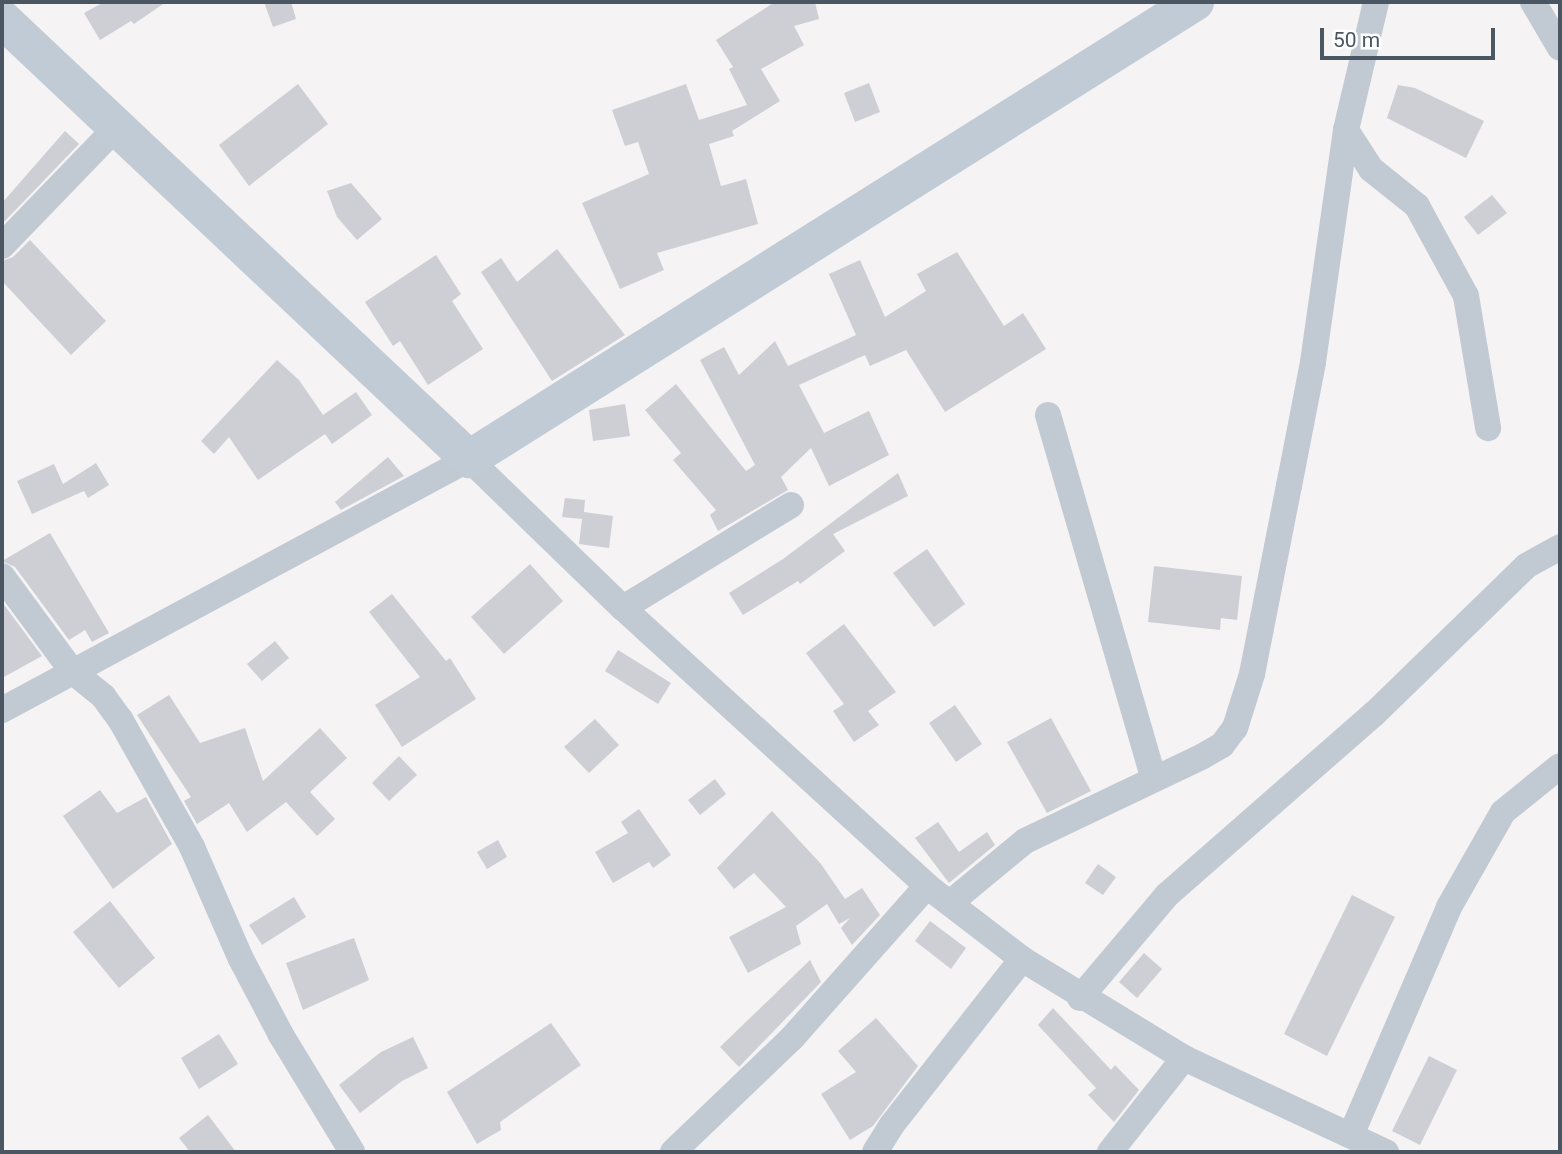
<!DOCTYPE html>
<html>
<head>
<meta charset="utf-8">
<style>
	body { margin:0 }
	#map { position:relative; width:1562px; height:1154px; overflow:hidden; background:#f5f3f3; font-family:Roboto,sans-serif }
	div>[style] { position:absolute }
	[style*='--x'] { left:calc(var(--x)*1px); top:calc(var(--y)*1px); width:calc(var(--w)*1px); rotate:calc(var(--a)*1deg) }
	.building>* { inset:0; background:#cdcfd5 }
	.street>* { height:26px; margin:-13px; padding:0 13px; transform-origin:13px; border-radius:13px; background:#c1cad2 }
	.secondary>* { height:38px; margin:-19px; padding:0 19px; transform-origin:19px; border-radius:19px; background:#c1cbd6 }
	span { translate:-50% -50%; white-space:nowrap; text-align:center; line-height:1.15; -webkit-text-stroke:7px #fff; paint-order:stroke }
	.frame { position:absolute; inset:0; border:4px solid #4a5661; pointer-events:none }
	.scale { position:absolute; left:1320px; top:28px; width:175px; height:32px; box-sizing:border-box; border:4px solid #4a5661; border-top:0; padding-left:9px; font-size:21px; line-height:24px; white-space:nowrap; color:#4a5661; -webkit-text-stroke:5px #fff; paint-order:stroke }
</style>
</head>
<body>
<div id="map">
	<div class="building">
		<div style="clip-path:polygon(104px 2px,166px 2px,134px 24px,131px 21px,100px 40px,84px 13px)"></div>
		<div style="clip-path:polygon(264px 2px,291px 2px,296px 19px,273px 27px)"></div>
		<div style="clip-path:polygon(775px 2px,815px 2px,819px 19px,794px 26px,804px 45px,761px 69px,780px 101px,732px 131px,734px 136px,709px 144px,721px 186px,746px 179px,758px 224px,657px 253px,664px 270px,620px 289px,582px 203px,649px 174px,638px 142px,625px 146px,612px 110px,686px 84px,699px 120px,747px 105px,729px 69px,733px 67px,716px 40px)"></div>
		<div style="clip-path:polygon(869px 83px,880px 112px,855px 122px,844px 93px)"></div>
		<div style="clip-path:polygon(298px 84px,328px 124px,249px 186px,219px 145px)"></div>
		<div style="clip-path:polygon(1398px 85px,1415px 88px,1484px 121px,1466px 158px,1387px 118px)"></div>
		<div style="clip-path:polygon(65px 131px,79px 144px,2px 224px,2px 203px)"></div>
		<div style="clip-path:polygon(351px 183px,382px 219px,357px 240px,337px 217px,327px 191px)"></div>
		<div style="clip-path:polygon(1492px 195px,1507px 213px,1478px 235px,1464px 217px)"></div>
		<div style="clip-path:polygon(30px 240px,106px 321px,71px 355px,2px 281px,2px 261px,13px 257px)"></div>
		<div style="clip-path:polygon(557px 249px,625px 335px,552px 381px,481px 272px,501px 258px,517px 282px)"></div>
		<div style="clip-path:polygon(957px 252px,1004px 326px,1023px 313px,1046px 349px,945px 412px,906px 350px,870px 366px,865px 355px,799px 385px,824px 433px,869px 411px,889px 455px,829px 486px,811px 448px,781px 477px,788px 490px,718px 531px,710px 515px,716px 510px,673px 460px,681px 453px,645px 410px,676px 384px,746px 471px,755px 465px,700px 360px,724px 347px,739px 375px,775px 341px,788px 366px,856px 335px,829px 274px,860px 260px,885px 317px,926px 291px,917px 274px)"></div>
		<div style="clip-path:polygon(436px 255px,461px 294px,452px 301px,483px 349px,428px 385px,400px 341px,393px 346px,365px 302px)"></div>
		<div style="clip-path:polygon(277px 360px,299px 380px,323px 415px,356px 392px,372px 415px,332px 444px,325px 434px,258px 480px,229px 437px,214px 454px,201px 441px)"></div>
		<div style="clip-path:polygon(625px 404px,630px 436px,593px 441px,589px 410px)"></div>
		<div style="clip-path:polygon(388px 457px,404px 476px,341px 510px,335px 502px)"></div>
		<div style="clip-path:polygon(96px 463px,109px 485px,88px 498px,84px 491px,32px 514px,17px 481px,54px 464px,63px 484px)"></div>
		<div style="clip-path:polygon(898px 473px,908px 496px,833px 534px,845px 551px,800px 584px,798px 581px,743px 615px,729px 593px,783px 559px)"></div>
		<div style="clip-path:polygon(565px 498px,585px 500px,584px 512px,613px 516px,609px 548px,579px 544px,582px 519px,562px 517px)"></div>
		<div style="clip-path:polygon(50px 533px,109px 633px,92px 642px,85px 630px,69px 640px,15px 567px,2px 561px)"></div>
		<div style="clip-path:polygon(927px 549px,965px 604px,934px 627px,893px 573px)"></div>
		<div style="clip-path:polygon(530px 564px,563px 601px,504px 654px,471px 617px)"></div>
		<div style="clip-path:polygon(1154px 566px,1242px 576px,1237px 620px,1221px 618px,1220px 630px,1148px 622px)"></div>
		<div style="clip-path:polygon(392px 594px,446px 661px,450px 658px,476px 699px,402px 747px,375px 705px,420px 677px,369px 612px)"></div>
		<div style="clip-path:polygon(2px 602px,42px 656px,2px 678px)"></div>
		<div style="clip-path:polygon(844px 624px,896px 692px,868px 711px,879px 725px,854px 742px,833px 711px,844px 704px,806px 653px)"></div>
		<div style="clip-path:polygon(275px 641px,289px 658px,262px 681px,247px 664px)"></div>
		<div style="clip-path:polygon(618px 650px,671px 683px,658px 704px,605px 671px)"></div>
		<div style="clip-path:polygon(169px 695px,200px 743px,245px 728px,263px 781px,320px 728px,347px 758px,310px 792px,335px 819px,317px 836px,286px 802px,247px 832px,229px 803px,197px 824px,184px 801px,191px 797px,137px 715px)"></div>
		<div style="clip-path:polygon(955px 705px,982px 744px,956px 762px,929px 723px)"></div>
		<div style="clip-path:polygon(1051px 718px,1091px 791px,1047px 813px,1007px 742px)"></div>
		<div style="clip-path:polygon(595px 719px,619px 745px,589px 773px,564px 747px)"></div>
		<div style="clip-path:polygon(399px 756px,417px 775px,389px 801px,372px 783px)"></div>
		<div style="clip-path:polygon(715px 779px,726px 794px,700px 815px,688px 800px)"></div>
		<div style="clip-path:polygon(100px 790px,117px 813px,146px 797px,172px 844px,113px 889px,63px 816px)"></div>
		<div style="clip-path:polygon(639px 809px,671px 855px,653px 868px,649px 862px,613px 883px,595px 852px,628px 833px,621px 822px)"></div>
		<div style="clip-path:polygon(772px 811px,821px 864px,845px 899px,862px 888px,880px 915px,852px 945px,841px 928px,850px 918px,839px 924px,827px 904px,796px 926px,801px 944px,748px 973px,729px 937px,786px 907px,754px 873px,734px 889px,717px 868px)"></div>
		<div style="clip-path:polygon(938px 822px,959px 852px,987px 832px,995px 845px,949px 883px,915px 838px)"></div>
		<div style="clip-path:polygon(498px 840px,507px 857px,487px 869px,477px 852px)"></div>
		<div style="clip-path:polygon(1098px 864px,1116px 877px,1103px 895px,1085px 883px)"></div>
		<div style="clip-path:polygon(1352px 895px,1395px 917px,1327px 1056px,1284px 1034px)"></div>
		<div style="clip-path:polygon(294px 897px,306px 917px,262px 945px,249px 925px)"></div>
		<div style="clip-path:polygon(110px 901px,155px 958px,119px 988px,73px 932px)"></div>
		<div style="clip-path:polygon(930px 921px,966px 948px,951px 969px,915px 941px)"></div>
		<div style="clip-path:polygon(354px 938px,369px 980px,303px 1010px,286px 963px)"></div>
		<div style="clip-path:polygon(1144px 953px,1162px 969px,1137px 998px,1119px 982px)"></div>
		<div style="clip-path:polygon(810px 960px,821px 982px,739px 1067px,720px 1047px)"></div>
		<div style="clip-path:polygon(1053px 1008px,1111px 1070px,1115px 1065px,1139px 1090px,1114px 1122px,1088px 1095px,1096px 1088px,1038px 1025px)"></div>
		<div style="clip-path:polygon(876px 1018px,918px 1066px,873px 1126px,850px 1140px,821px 1094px,856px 1072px,838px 1051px)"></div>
		<div style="clip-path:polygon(551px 1023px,581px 1065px,500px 1122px,501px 1130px,477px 1144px,447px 1092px)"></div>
		<div style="clip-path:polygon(219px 1034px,238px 1064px,199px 1089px,181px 1058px)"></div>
		<div style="clip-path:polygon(413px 1037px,428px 1068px,402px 1081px,360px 1113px,339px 1085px,381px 1052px)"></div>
		<div style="clip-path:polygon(1429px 1056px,1457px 1070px,1420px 1145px,1392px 1131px)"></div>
		<div style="clip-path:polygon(208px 1115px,236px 1152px,190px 1152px,179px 1138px)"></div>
	</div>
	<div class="street">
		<div style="--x:1533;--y:2;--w:53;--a:59.6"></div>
		<div style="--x:1346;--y:130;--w:46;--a:57.3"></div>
		<div style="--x:1371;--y:169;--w:59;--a:38.8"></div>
		<div style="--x:1417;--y:206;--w:102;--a:61.4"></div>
		<div style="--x:1466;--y:296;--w:134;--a:80.5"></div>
		<div style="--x:2;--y:246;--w:165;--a:-46"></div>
		<div style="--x:1048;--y:415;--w:379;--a:73.8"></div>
		<div style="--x:2;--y:576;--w:118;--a:53.6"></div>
		<div style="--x:72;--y:671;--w:40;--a:39"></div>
		<div style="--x:103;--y:696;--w:29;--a:54"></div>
		<div style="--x:120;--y:719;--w:147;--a:60.6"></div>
		<div style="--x:192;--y:847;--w:122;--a:66.4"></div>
		<div style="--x:241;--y:959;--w:86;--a:62.2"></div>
		<div style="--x:281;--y:1035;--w:137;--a:58.7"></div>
		<div style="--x:623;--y:608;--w:197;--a:-31.5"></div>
		<div style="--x:2;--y:710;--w:530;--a:-28.26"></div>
		<div style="--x:469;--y:459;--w:214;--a:44.1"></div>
		<div style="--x:623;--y:608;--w:412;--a:42.4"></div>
		<div style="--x:927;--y:886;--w:120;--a:37.5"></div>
		<div style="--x:1022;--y:959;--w:190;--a:31.4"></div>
		<div style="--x:1184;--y:1058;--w:223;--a:25"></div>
		<div style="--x:950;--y:903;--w:97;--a:-39.6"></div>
		<div style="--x:1025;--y:841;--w:197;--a:-25.5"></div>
		<div style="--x:1203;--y:756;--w:22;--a:-30"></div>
		<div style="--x:1222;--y:745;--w:21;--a:-53"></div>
		<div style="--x:1235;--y:728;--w:57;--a:-72.5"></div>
		<div style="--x:1252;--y:674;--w:192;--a:-78.9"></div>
		<div style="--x:1289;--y:486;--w:126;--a:-79"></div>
		<div style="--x:1313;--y:362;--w:234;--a:-81.9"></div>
		<div style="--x:1346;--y:130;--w:131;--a:-76.8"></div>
		<div style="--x:1080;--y:998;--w:135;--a:-49.8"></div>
		<div style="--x:1167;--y:895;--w:275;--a:-41.2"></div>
		<div style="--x:1374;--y:714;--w:212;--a:-44.2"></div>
		<div style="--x:1526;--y:566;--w:39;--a:-29"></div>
		<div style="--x:1351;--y:1135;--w:248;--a:-66.7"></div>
		<div style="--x:1449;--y:907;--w:109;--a:-60.4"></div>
		<div style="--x:1503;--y:812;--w:73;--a:-38.9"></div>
		<div style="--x:673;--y:1152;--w:165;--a:-43.8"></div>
		<div style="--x:792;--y:1038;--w:203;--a:-48.4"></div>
		<div style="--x:875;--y:1152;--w:31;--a:-58"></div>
		<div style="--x:891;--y:1126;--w:212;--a:-51.9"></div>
		<div style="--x:1110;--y:1152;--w:120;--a:-51.8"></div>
	</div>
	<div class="secondary">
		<div style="--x:2;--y:19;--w:642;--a:43.29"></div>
		<div style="--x:469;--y:459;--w:858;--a:-32.19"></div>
	</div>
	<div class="frame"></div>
	<div class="scale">50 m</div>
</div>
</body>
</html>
